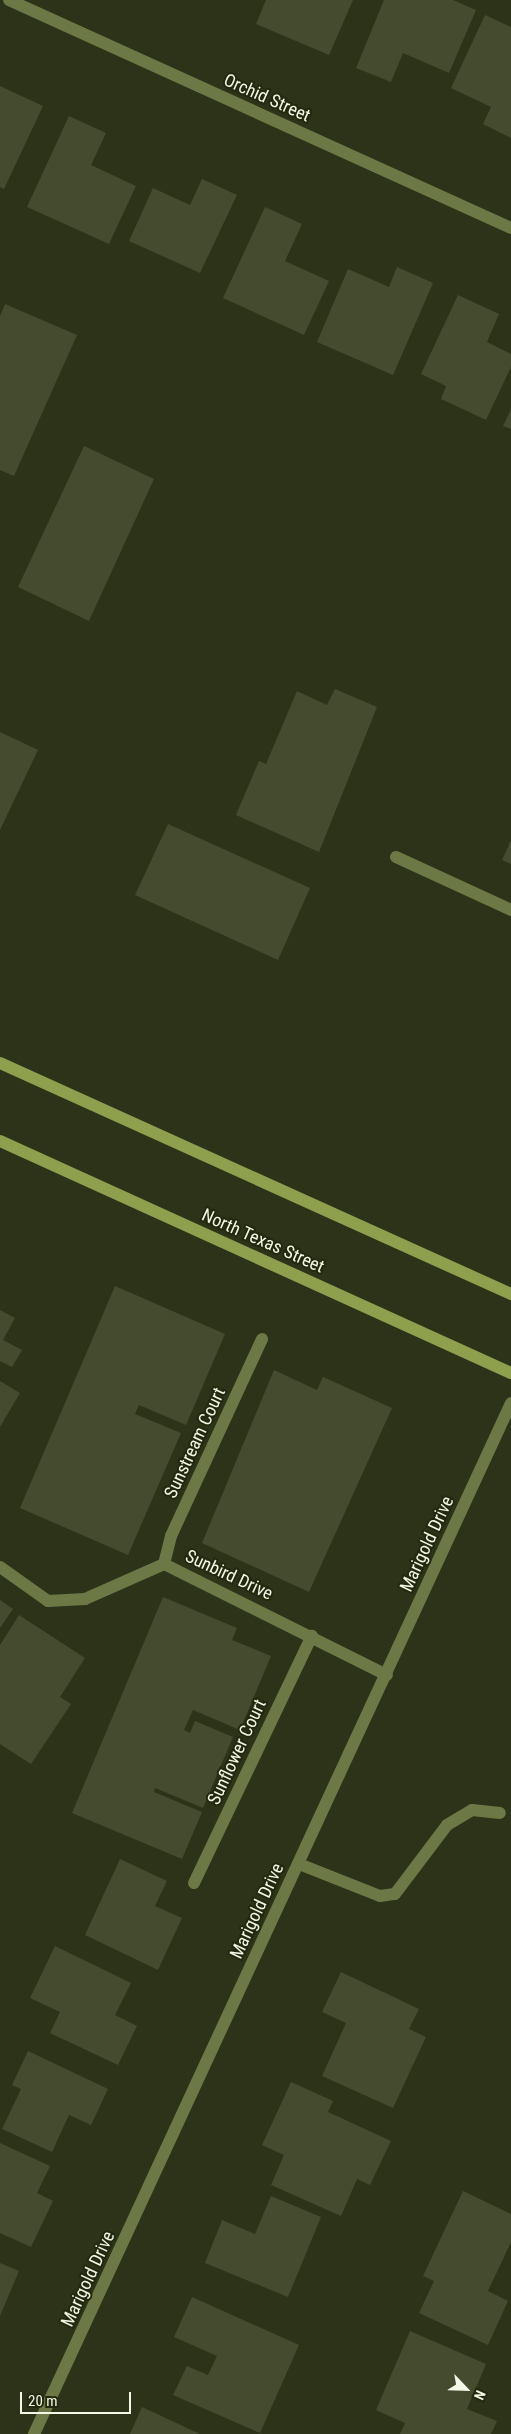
<!DOCTYPE html>
<html>
<head>
<meta charset="utf-8">
<style>
	body { margin:0 }
	#map { position:relative; width:511px; height:2434px; overflow:hidden; background:#2d3318; font-family:"Roboto Condensed",sans-serif }
	div>[style] { position:absolute }
	[style*='--x'] { left:calc(var(--x)*1px); top:calc(var(--y)*1px); width:calc(var(--w)*1px); rotate:calc(var(--a)*1deg) }
	.building>* { inset:0; background:#444b2f }
	.lane>* { height:12px; margin:-6px; padding:0 6px; transform-origin:6px; border-radius:6px; background:#6c7846 }
	.street>* { height:12px; margin:-6px; padding:0 6px; transform-origin:6px; border-radius:6px; background:#6c7846 }
	.secondary>* { height:12px; margin:-6px; padding:0 6px; transform-origin:6px; border-radius:6px; background:#8ea04e }
	span { translate:-50% -50%; white-space:nowrap; text-align:center; line-height:1.15; -webkit-text-stroke:4px #23290e; paint-order:stroke }
	.street-label { font-size:18px; color:#f2f7e6 }
	.north { position:absolute; left:441px; top:2364px; width:50px; height:50px; -webkit-text-stroke:4px #23290e; paint-order:stroke; rotate:114deg; font-size:14px; font-weight:700; line-height:20px; text-align:center; color:#f2f7e6 }
	.north::after { content:''; display:block; margin:auto; width:18px; height:22px; background:#f2f7e6; clip-path:polygon(50% 0,100% 100%,50% 72%,0 100%) }
	.scale { position:absolute; left:20px; top:2392px; width:111px; height:22px; box-sizing:border-box; border:2px solid #f2f7e6; border-top:0; padding-left:6px; font-size:15px; line-height:18px; white-space:nowrap; color:#f2f7e6; -webkit-text-stroke:4px #23290e; paint-order:stroke }
</style>
</head>
<body>
<div id="map">
	<div class="building">
		<div style="clip-path:polygon(266px 0,353px 0,329px 55px,256px 24px)"></div>
		<div style="clip-path:polygon(384px 0,453px 0,476px 10px,449px 73px,403px 53px,391px 82px,356px 68px)"></div>
		<div style="clip-path:polygon(485px 15px,511px 27px,511px 138px,483px 124px,491px 107px,451px 88px)"></div>
		<div style="clip-path:polygon(0 86px,43px 106px,4px 189px,0 187px)"></div>
		<div style="clip-path:polygon(69px 116px,106px 133px,91px 165px,136px 186px,109px 244px,27px 207px)"></div>
		<div style="clip-path:polygon(202px 179px,237px 195px,200px 273px,129px 241px,153px 188px,190px 205px)"></div>
		<div style="clip-path:polygon(265px 207px,302px 224px,285px 261px,329px 281px,304px 335px,223px 298px)"></div>
		<div style="clip-path:polygon(397px 267px,433px 283px,393px 375px,317px 342px,348px 269px,389px 287px)"></div>
		<div style="clip-path:polygon(458px 295px,499px 314px,487px 342px,511px 354px,511px 367px,486px 420px,441px 399px,446px 386px,421px 374px)"></div>
		<div style="clip-path:polygon(5px 304px,77px 335px,14px 476px,0 470px,0 316px)"></div>
		<div style="clip-path:polygon(511px 409px,511px 429px,503px 426px)"></div>
		<div style="clip-path:polygon(84px 446px,154px 479px,89px 621px,18px 587px)"></div>
		<div style="clip-path:polygon(335px 689px,377px 707px,319px 852px,236px 815px,259px 761px,266px 764px,297px 691px,327px 705px)"></div>
		<div style="clip-path:polygon(0 732px,38px 750px,0 830px)"></div>
		<div style="clip-path:polygon(168px 824px,310px 888px,278px 960px,135px 895px)"></div>
		<div style="clip-path:polygon(511px 840px,511px 864px,502px 860px)"></div>
		<div style="clip-path:polygon(115px 1286px,225px 1334px,186px 1425px,139px 1405px,135px 1414px,181px 1433px,128px 1555px,20px 1508px)"></div>
		<div style="clip-path:polygon(0 1310px,15px 1318px,3px 1340px,22px 1350px,12px 1367px,0 1361px)"></div>
		<div style="clip-path:polygon(274px 1370px,317px 1390px,323px 1377px,392px 1408px,309px 1592px,202px 1543px)"></div>
		<div style="clip-path:polygon(0 1381px,20px 1393px,0 1427px)"></div>
		<div style="clip-path:polygon(163px 1597px,237px 1628px,232px 1640px,271px 1656px,240px 1730px,193px 1710px,184px 1730px,190px 1733px,195px 1721px,233px 1737px,203px 1808px,155px 1788px,154px 1792px,202px 1812px,182px 1859px,72px 1813px)"></div>
		<div style="clip-path:polygon(0 1600px,13px 1609px,0 1628px)"></div>
		<div style="clip-path:polygon(19px 1615px,85px 1658px,60px 1697px,71px 1704px,31px 1764px,0 1744px,0 1645px)"></div>
		<div style="clip-path:polygon(120px 1859px,167px 1881px,155px 1906px,182px 1918px,158px 1970px,85px 1935px)"></div>
		<div style="clip-path:polygon(55px 1946px,131px 1983px,115px 2015px,137px 2026px,118px 2065px,50px 2033px,60px 2012px,30px 1998px)"></div>
		<div style="clip-path:polygon(341px 1972px,419px 2009px,409px 2029px,426px 2037px,393px 2108px,322px 2076px,346px 2023px,322px 2012px)"></div>
		<div style="clip-path:polygon(28px 2051px,108px 2089px,91px 2125px,69px 2115px,52px 2152px,2px 2129px,21px 2089px,12px 2085px)"></div>
		<div style="clip-path:polygon(291px 2082px,333px 2101px,328px 2112px,391px 2141px,370px 2185px,357px 2179px,341px 2216px,271px 2185px,284px 2155px,262px 2145px)"></div>
		<div style="clip-path:polygon(0 2143px,50px 2166px,37px 2193px,53px 2201px,31px 2247px,0 2233px)"></div>
		<div style="clip-path:polygon(463px 2191px,511px 2214px,511px 2242px,488px 2291px,508px 2301px,488px 2345px,419px 2313px,434px 2281px,423px 2276px)"></div>
		<div style="clip-path:polygon(271px 2196px,321px 2217px,288px 2297px,205px 2263px,222px 2220px,255px 2234px)"></div>
		<div style="clip-path:polygon(0 2263px,19px 2271px,0 2316px)"></div>
		<div style="clip-path:polygon(192px 2297px,299px 2345px,260px 2433px,173px 2395px,187px 2366px,208px 2375px,217px 2356px,174px 2337px)"></div>
		<div style="clip-path:polygon(410px 2331px,486px 2364px,467px 2409px,497px 2421px,491px 2434px,400px 2434px,405px 2423px,376px 2410px)"></div>
		<div style="clip-path:polygon(142px 2407px,200px 2434px,130px 2434px)"></div>
	</div>
	<div class="lane">
		<div style="--x:396;--y:857;--w:127;--a:24.7"></div>
		<div style="--x:299;--y:1864;--w:87;--a:21.6"></div>
		<div style="--x:380;--y:1896;--w:15;--a:-8"></div>
		<div style="--x:395;--y:1894;--w:86;--a:-53"></div>
		<div style="--x:447;--y:1825;--w:29;--a:-31"></div>
		<div style="--x:472;--y:1810;--w:28;--a:6"></div>
	</div>
	<div class="street">
		<div style="--x:9;--y:0;--w:551;--a:24.43"></div>
		<div style="--x:164;--y:1564;--w:29;--a:-76"></div>
		<div style="--x:171;--y:1536;--w:217;--a:-65.2"></div>
		<div style="--x:0;--y:1567;--w:59;--a:35.3"></div>
		<div style="--x:48;--y:1601;--w:37;--a:-3"></div>
		<div style="--x:85;--y:1599;--w:86;--a:-23.9"></div>
		<div style="--x:164;--y:1564;--w:249;--a:26.5"></div>
		<div style="--x:194;--y:1883;--w:274;--a:-64.5"></div>
		<div style="--x:34;--y:2434;--w:1136;--a:-65.17"></div>
	</div>
	<div class="secondary">
		<div style="--x:0;--y:1063;--w:561;--a:24.33"></div>
		<div style="--x:0;--y:1141;--w:561;--a:24.42"></div>
	</div>
	<div class="street-label">
		<span style="left:267px;top:98px;rotate:24deg">Orchid Street</span>
		<span style="left:263px;top:1241px;rotate:24deg">North Texas Street</span>
		<span style="left:195px;top:1443px;rotate:-65deg">Sunstream Court</span>
		<span style="left:427px;top:1544px;rotate:-65deg">Marigold Drive</span>
		<span style="left:229px;top:1575px;rotate:25deg">Sunbird Drive</span>
		<span style="left:237px;top:1752px;rotate:-65deg">Sunflower Court</span>
		<span style="left:257px;top:1911px;rotate:-65deg">Marigold Drive</span>
		<span style="left:88px;top:2279px;rotate:-65deg">Marigold Drive</span>
	</div>
	<div class="north">N</div>
	<div class="scale">20 m</div>
</div>
</body>
</html>
